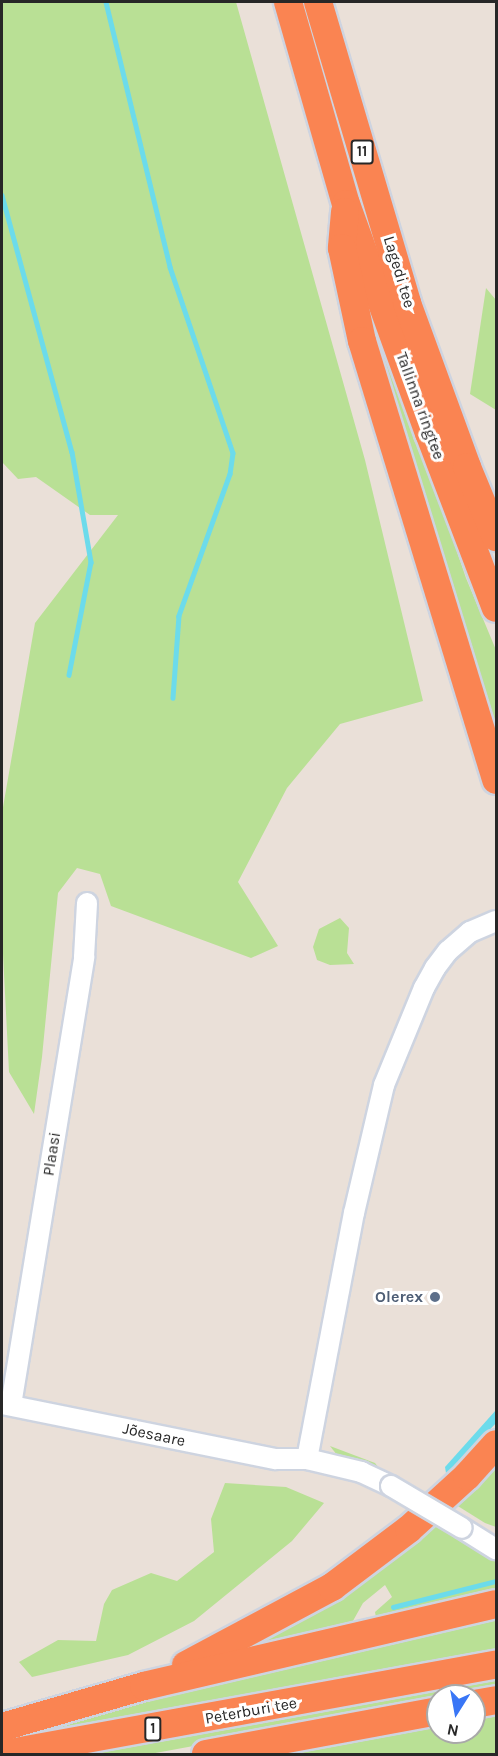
<!DOCTYPE html>
<html>
<head>
<meta charset="utf-8">
<style>
	body { margin:0 }
	#map { position:relative; width:498px; height:1756px; overflow:hidden; background:#eae0d8; font-family:Karla,sans-serif }
	div>[style] { position:absolute }
	[style*='--x'] { left:calc(var(--x)*1px); top:calc(var(--y)*1px); width:calc(var(--w)*1px); rotate:calc(var(--a)*1deg) }
	.green>* { inset:0; background:#b9e095 }
	.water>* { inset:0; background:#6cdbeb }
	.stream>* { height:4.5px; margin:-2.25px; padding:0 2.25px; transform-origin:2.25px; border-radius:2.25px; background:#6cdbeb }
	.roads { filter:drop-shadow(2px 0 #ced4e0) drop-shadow(-2px 0 #ced4e0) drop-shadow(0 2px #ced4e0) drop-shadow(0 -2px #ced4e0) }
	.minor>* { height:20px; margin:-10px; padding:0 10px; transform-origin:10px; border-radius:10px; background:#fff }
	.highway>* { height:28px; margin:-14px; padding:0 14px; transform-origin:14px; border-radius:14px; background:#fa8452 }
	.bridges { filter:drop-shadow(2px 0 #ced4e0) drop-shadow(-2px 0 #ced4e0) drop-shadow(0 2px #ced4e0) drop-shadow(0 -2px #ced4e0) }
	.minor-bridge>* { height:20px; margin:-10px; padding:0 10px; transform-origin:10px; border-radius:10px; background:#fff }
	.dots>* { width:16px; height:16px; translate:-50% -50%; box-sizing:border-box; border:3px solid #fff; border-radius:50% }
	span { translate:-50% -50%; white-space:nowrap; text-align:center; line-height:1.15; -webkit-text-stroke:6px #fff; paint-order:stroke }
	.shield-label span { padding:2px 4px; background:#fff; border:2px solid; border-radius:4px; -webkit-text-stroke-width:0 }
	.shield-label { font-size:15px; color:#272727; font-weight:700 }
	.street-label { font-size:16px; color:#272727 }
	.service-label { font-size:16px; color:#4e5e75; font-weight:700 }
	.right { translate:-100% -50%; text-align:right }
	.frame { position:absolute; inset:0; border:3px solid #272727; pointer-events:none }
	.north { position:absolute; left:426px; top:1684px; width:60px; height:60px; box-sizing:border-box; background:#fff; border:2px solid #a9a9a9; border-radius:50%; rotate:191deg; font-size:16px; font-weight:700; line-height:24px; text-align:center; color:#272727 }
	.north::after { content:''; display:block; margin:auto; width:21px; height:27px; background:#3976f6; clip-path:polygon(50% 0,100% 100%,50% 72%,0 100%) }
</style>
</head>
<body>
<div id="map">
	<div class="green">
		<div style="clip-path:polygon(2px 2px,236px 2px,365px 460px,423px 701px,340px 724px,287px 788px,238px 882px,278px 946px,251px 958px,111px 906px,100px 874px,77px 868px,58px 893px,42px 1057px,34px 1114px,9px 1072px,2px 934px,2px 813px,35px 623px,118px 515px,90px 515px,36px 477px,18px 479px,2px 462px)"></div>
		<div style="clip-path:polygon(486px 288px,496px 300px,496px 410px,470px 394px)"></div>
		<div style="clip-path:polygon(371px 319px,426px 460px,466px 578px,496px 650px,496px 748px,433px 552px)"></div>
		<div style="clip-path:polygon(340px 918px,349px 928px,347px 953px,354px 964px,330px 965px,317px 960px,313px 947px,319px 929px)"></div>
		<div style="clip-path:polygon(330px 1446px,375px 1463px,378px 1467px,376px 1470px,346px 1459px,337px 1455px)"></div>
		<div style="clip-path:polygon(496px 1458px,496px 1527px,485px 1523px,453px 1503px)"></div>
		<div style="clip-path:polygon(225px 1483px,286px 1487px,324px 1503px,292px 1541px,194px 1621px,128px 1655px,32px 1677px,19px 1662px,58px 1640px,96px 1641px,104px 1604px,112px 1590px,151px 1573px,177px 1581px,214px 1552px,211px 1519px)"></div>
		<div style="clip-path:polygon(431px 1521px,496px 1558px,496px 1596px,377px 1623px,375px 1612px,392px 1597px,385px 1585px,363px 1603px,349px 1628px,210px 1663px)"></div>
		<div style="clip-path:polygon(496px 1614px,496px 1652px,30px 1737px,28px 1733px,338px 1651px)"></div>
		<div style="clip-path:polygon(496px 1676px,496px 1690px,463px 1696px,438px 1696px,438px 1701px,150px 1754px,76px 1754px)"></div>
		<div style="clip-path:polygon(496px 1714px,496px 1754px,286px 1754px,438px 1726px,438px 1732px,474px 1732px,474px 1719px)"></div>
	</div>
	<div class="water">
		<div style="clip-path:polygon(496px 1410px,496px 1423px,450px 1473px,446px 1473px,445px 1467px)"></div>
	</div>
	<div class="stream">
		<div style="--x:106;--y:2;--w:273;--a:76.4"></div>
		<div style="--x:170;--y:267;--w:196;--a:71.3"></div>
		<div style="--x:233;--y:453;--w:21;--a:98"></div>
		<div style="--x:230;--y:474;--w:151;--a:109.8"></div>
		<div style="--x:179;--y:616;--w:82;--a:94.2"></div>
		<div style="--x:2;--y:195;--w:266;--a:74.8"></div>
		<div style="--x:72;--y:452;--w:112;--a:80.2"></div>
		<div style="--x:91;--y:562;--w:115;--a:101"></div>
		<div style="--x:393;--y:1607;--w:106;--a:-14.2"></div>
	</div>
	<div class="roads">
		<div class="minor">
			<div style="--x:2;--y:1404;--w:279;--a:11.4"></div>
			<div style="--x:276;--y:1459;--w:31;--a:0"></div>
			<div style="--x:307;--y:1459;--w:56;--a:13.5"></div>
			<div style="--x:361;--y:1472;--w:33;--a:25"></div>
			<div style="--x:11;--y:1405;--w:454;--a:-80.7"></div>
			<div style="--x:84;--y:957;--w:54;--a:-86.8"></div>
			<div style="--x:307;--y:1459;--w:250;--a:-79.2"></div>
			<div style="--x:354;--y:1213;--w:131;--a:-76.8"></div>
			<div style="--x:384;--y:1085;--w:105;--a:-67.6"></div>
			<div style="--x:424;--y:988;--w:23;--a:-61"></div>
			<div style="--x:435;--y:968;--w:21;--a:-53"></div>
			<div style="--x:448;--y:951;--w:29;--a:-41"></div>
			<div style="--x:470;--y:932;--w:28;--a:-23"></div>
			<div style="--x:462;--y:1528;--w:40;--a:32"></div>
		</div>
		<div class="highway">
			<div style="--x:288;--y:2;--w:210;--a:74"></div>
			<div style="--x:346;--y:204;--w:244;--a:70.1"></div>
			<div style="--x:429;--y:433;--w:187;--a:69.1"></div>
			<div style="--x:318;--y:2;--w:314;--a:73.5"></div>
			<div style="--x:407;--y:303;--w:175;--a:69.9"></div>
			<div style="--x:467;--y:467;--w:76;--a:67.5"></div>
			<div style="--x:345;--y:212;--w:36;--a:95"></div>
			<div style="--x:342;--y:248;--w:95;--a:77.9"></div>
			<div style="--x:362;--y:341;--w:459;--a:73"></div>
			<div style="--x:186;--y:1665;--w:166;--a:-28.1"></div>
			<div style="--x:332;--y:1587;--w:96;--a:-37"></div>
			<div style="--x:409;--y:1529;--w:79;--a:-42.4"></div>
			<div style="--x:467;--y:1476;--w:43;--a:-47.8"></div>
			<div style="--x:474;--y:1704;--w:22;--a:-10"></div>
			<div style="--x:2;--y:1727;--w:148;--a:-16.1"></div>
			<div style="--x:144;--y:1686;--w:361;--a:-13.1"></div>
			<div style="--x:4;--y:1754;--w:500;--a:-10.3"></div>
			<div style="--x:206;--y:1754;--w:236;--a:-10.5"></div>
		</div>
	</div>
	<div class="bridges">
		<div class="minor-bridge">
			<div style="--x:391;--y:1486;--w:82;--a:30.6"></div>
		</div>
	</div>
	<div class="dots">
		<div style="left:435px;top:1297px;background:#5c6f8a"></div>
	</div>
	<div class="shield-label">
		<span style="left:362px;top:152px">11</span>
		<span style="left:153px;top:1729px">1</span>
	</div>
	<div class="street-label">
		<span style="left:399px;top:272px;rotate:73deg">Lagedi tee</span>
		<span style="left:420px;top:406px;rotate:70deg">Tallinna ringtee</span>
		<span style="left:52px;top:1154px;rotate:-81deg">Plaasi</span>
		<span style="left:154px;top:1435px;rotate:12deg">Jõesaare</span>
		<span style="left:251px;top:1711px;rotate:-10deg">Peterburi tee</span>
	</div>
	<div class="service-label">
		<span class="right" style="left:423px;top:1297px">Olerex</span>
	</div>
	<div class="frame"></div>
	<div class="north">N</div>
</div>
</body>
</html>
